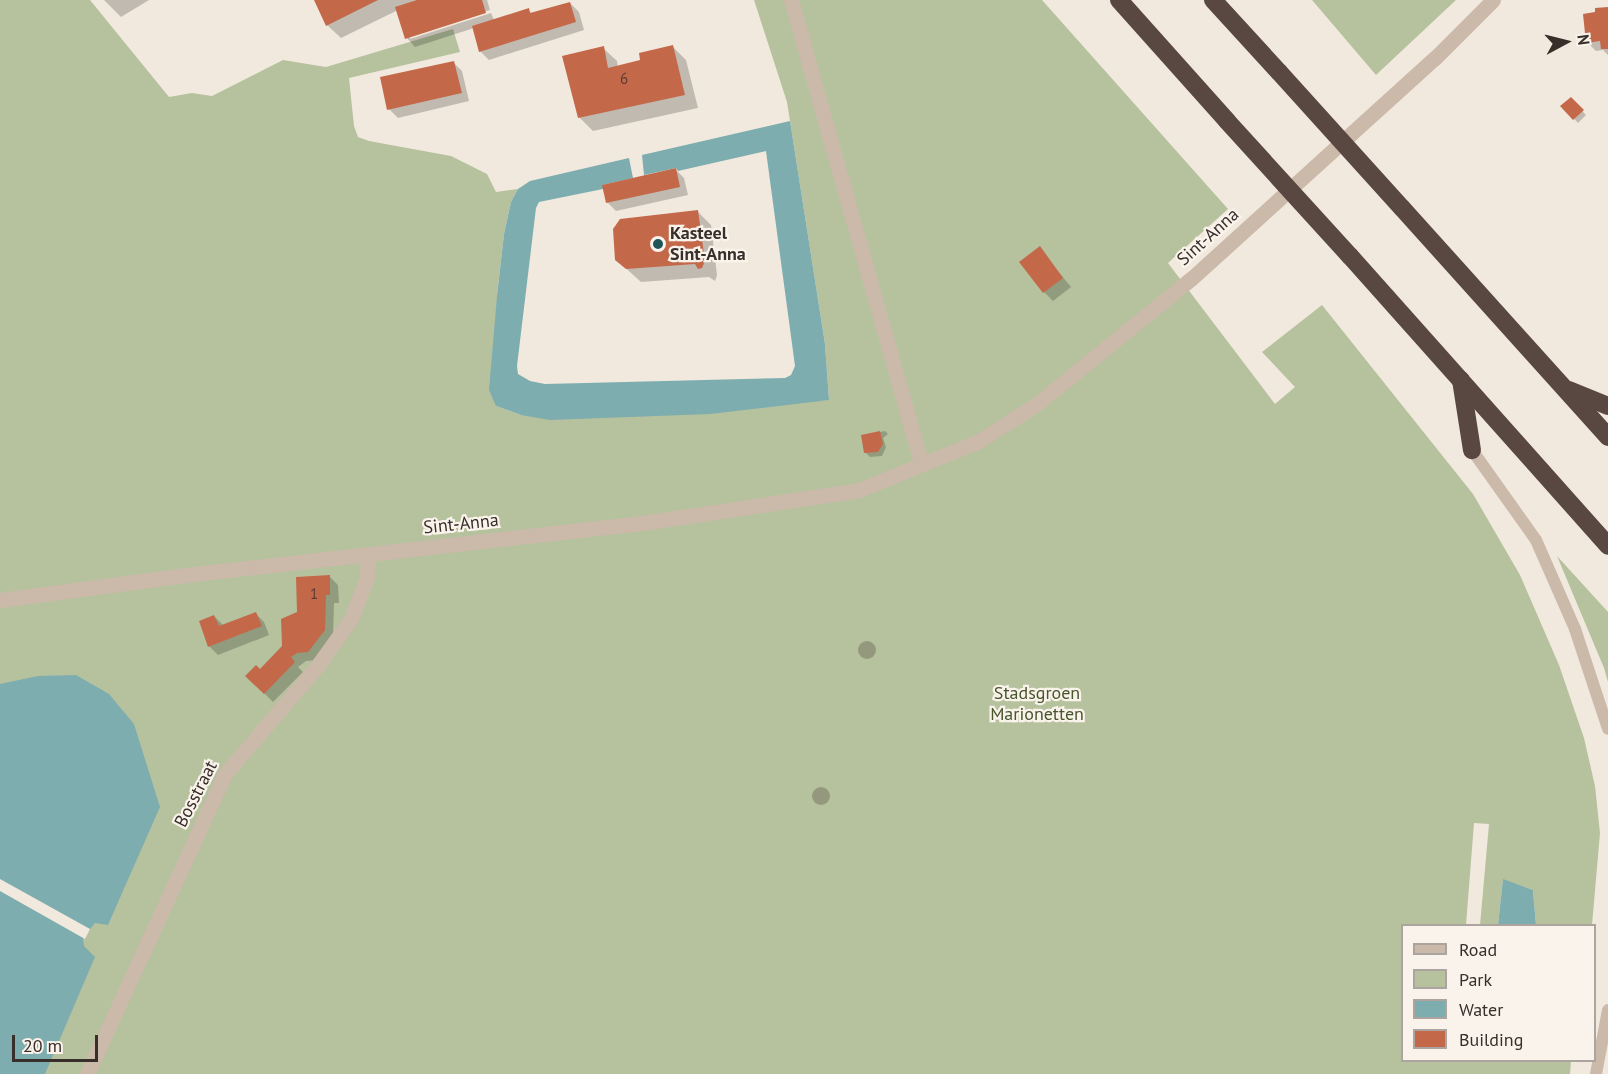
<!DOCTYPE html>
<html>
<head>
<meta charset="utf-8">
<style>
	body { margin:0 }
	#map { position:relative; width:1608px; height:1074px; overflow:hidden; background:#f2e9de; font-family:"PT Sans",sans-serif }
	div>[style] { position:absolute }
	[style*='--x'] { left:calc(var(--x)*1px); top:calc(var(--y)*1px); width:calc(var(--w)*1px); rotate:calc(var(--a)*1deg) }
	.green>* { inset:0; background:#b6c29e }
	.water>* { inset:0; background:#7dadaf }
	.pier>* { inset:0; background:#f2e9de }
	.shadow>* { inset:0; background:#0003 }
	.building>* { inset:0; background:#c4684a }
	.lane>* { height:12px; margin:-6px; padding:0 6px; transform-origin:6px; border-radius:6px; background:#cbb9aa }
	.street>* { height:15px; margin:-7.5px; padding:0 7.5px; transform-origin:7.5px; border-radius:7.5px; background:#cbb9aa }
	.highway>* { height:18px; margin:-9px; padding:0 9px; transform-origin:9px; border-radius:9px; background:#594841 }
	.highway-bridge>* { height:18px; margin:-9px; padding:0 9px; transform-origin:9px; border-radius:9px; background:#594841 }
	.trees>* { width:18px; height:18px; margin:-9px; border-radius:50%; background:#94987d }
	.dots>* { width:16px; height:16px; translate:-50% -50%; box-sizing:border-box; border:3px solid #faf3eb; border-radius:50% }
	span { translate:-50% -50%; white-space:nowrap; text-align:center; line-height:1.15; -webkit-text-stroke:4.5px #faf3eb; paint-order:stroke }
	.number-label { font-size:15px; color:#5b3c32 }
	.number-label span { -webkit-text-stroke-width:0 }
	.poi-label { font-size:18px; color:#382e2a; font-weight:700 }
	.left { translate:0 -50%; text-align:left }
	.street-label { font-size:18px; color:#382e2a }
	.park-label { font-size:18px; color:#47562d }
	.legend { position:absolute; left:1401px; top:924px; width:195px; height:138px; box-sizing:border-box; background:#faf3eb; border:2px solid #aca49e; margin:0; padding:8px 10px; list-style:none; font-size:18px; color:#382e2a }
	.legend li { display:flex; align-items:center; gap:12px; height:30px }
	.legend b { width:30px; border:2px solid #aca49e }
	.north { position:absolute; left:1536px; top:12px; width:60px; height:60px; -webkit-text-stroke:4px #faf3eb; paint-order:stroke; rotate:83deg; font-size:16px; font-weight:700; line-height:24px; text-align:center; color:#382e2a }
	.north::after { content:''; display:block; margin:auto; width:21px; height:27px; background:#382e2a; clip-path:polygon(50% 0,100% 100%,50% 72%,0 100%) }
	.scale { position:absolute; left:12px; top:1035px; width:86px; height:27px; box-sizing:border-box; border:3px solid #382e2a; border-top:0; padding-left:8px; font-size:18px; line-height:21px; white-space:nowrap; color:#382e2a; -webkit-text-stroke:4px #faf3eb; paint-order:stroke }
</style>
</head>
<body>
<div id="map">
	<div class="green">
		<div style="clip-path:polygon(0 0,90px 0,169px 97px,192px 93px,212px 96px,283px 60px,326px 67px,453px 29px,460px 52px,349px 78px,354px 126px,358px 137px,369px 141px,451px 156px,487px 174px,496px 192px,518px 189px,511px 202px,504px 234px,497px 296px,496px 406px,521px 415px,829px 400px,825px 344px,787px 102px,754px 0,1042px 0,1228px 209px,1168px 263px,1275px 404px,1295px 387px,1262px 352px,1322px 305px,1473px 494px,1520px 575px,1559px 665px,1584px 738px,1595px 786px,1600px 833px,1592px 925px,1536px 925px,1533px 890px,1503px 880px,1498px 925px,1480px 925px,1489px 824px,1474px 823px,1466px 925px,1402px 926px,1402px 1060px,1571px 1061px,1570px 1074px,0 1074px)"></div>
		<div style="clip-path:polygon(1312px 0,1456px 0,1376px 75px)"></div>
		<div style="clip-path:polygon(1557px 556px,1608px 612px,1608px 682px,1604px 668px)"></div>
	</div>
	<div class="water">
		<div style="clip-path:polygon(790px 121px,825px 344px,829px 400px,710px 414px,550px 420px,521px 415px,496px 406px,489px 390px,497px 296px,504px 234px,511px 202px,518px 189px,530px 181px,629px 158px,633px 178px,603px 185px,603px 189px,539px 202px,536px 208px,517px 366px,518px 374px,530px 381px,545px 384px,785px 378px,791px 375px,795px 366px,766px 151px,678px 171px,676px 168px,644px 175px,642px 155px)"></div>
		<div style="clip-path:polygon(76px 675px,109px 694px,134px 724px,160px 807px,108px 925px,95px 923px,83px 938px,84px 946px,95px 957px,45px 1074px,0 1074px,0 684px,38px 676px)"></div>
		<div style="clip-path:polygon(1503px 879px,1533px 890px,1536px 925px,1498px 925px)"></div>
	</div>
	<div class="pier">
		<div style="clip-path:polygon(0 879px,90px 929px,85px 939px,0 891px)"></div>
	</div>
	<div class="shadow">
		<div style="clip-path:polygon(104px 0,149px 0,121px 17px)"></div>
		<div style="clip-path:polygon(315px 0,487px 0,490px 10px,410px 36px,410px 39px,491px 13px,494px 20px,528px 9px,532px 14px,570px 3px,579px 12px,584px 30px,489px 60px,480px 51px,474px 28px,415px 47px,407px 38px,398px 10px,341px 38px,327px 25px)"></div>
		<div style="clip-path:polygon(1608px 9px,1608px 55px,1603px 50px,1596px 51px,1587px 42px,1597px 14px)"></div>
		<div style="clip-path:polygon(673px 47px,686px 60px,698px 108px,593px 131px,579px 117px,603px 48px,617px 61px,618px 67px,642px 61px)"></div>
		<div style="clip-path:polygon(453px 62px,462px 71px,469px 101px,398px 118px,389px 109px)"></div>
		<div style="clip-path:polygon(1571px 99px,1586px 115px,1578px 123px,1562px 106px)"></div>
		<div style="clip-path:polygon(675px 169px,684px 178px,688px 195px,616px 211px,607px 202px)"></div>
		<div style="clip-path:polygon(698px 212px,711px 225px,717px 275px,715px 281px,709px 277px,641px 282px,619px 262px)"></div>
		<div style="clip-path:polygon(1039px 248px,1071px 287px,1053px 301px,1044px 292px)"></div>
		<div style="clip-path:polygon(885px 431px,888px 434px,883px 438px,886px 447px,882px 456px,870px 457px,866px 453px,863px 436px)"></div>
		<div style="clip-path:polygon(329px 576px,338px 585px,339px 603px,334px 603px,333px 638px,318px 660px,306px 661px,298px 667px,303px 672px,273px 702px,247px 676px,260px 671px,283px 647px,299px 613px)"></div>
		<div style="clip-path:polygon(255px 613px,264px 622px,269px 635px,218px 655px,210px 647px,201px 622px,214px 616px,224px 626px)"></div>
	</div>
	<div class="building">
		<div style="clip-path:polygon(314px 0,378px 0,326px 26px)"></div>
		<div style="clip-path:polygon(417px 0,482px 0,486px 13px,405px 39px,395px 7px)"></div>
		<div style="clip-path:polygon(570px 2px,576px 22px,479px 52px,472px 26px,529px 8px,530px 13px)"></div>
		<div style="clip-path:polygon(1608px 7px,1608px 49px,1601px 49px,1600px 41px,1586px 43px,1583px 14px,1595px 12px,1595px 8px)"></div>
		<div style="clip-path:polygon(673px 45px,685px 95px,578px 118px,562px 56px,604px 46px,608px 68px,640px 60px,639px 53px)"></div>
		<div style="clip-path:polygon(454px 61px,462px 93px,387px 110px,380px 77px)"></div>
		<div style="clip-path:polygon(1571px 97px,1584px 110px,1573px 120px,1560px 106px)"></div>
		<div style="clip-path:polygon(676px 168px,680px 187px,606px 203px,602px 185px)"></div>
		<div style="clip-path:polygon(698px 210px,705px 261px,702px 268px,698px 269px,695px 264px,626px 269px,615px 260px,613px 229px,620px 219px)"></div>
		<div style="clip-path:polygon(1040px 246px,1063px 278px,1043px 293px,1019px 262px)"></div>
		<div style="clip-path:polygon(880px 431px,883px 444px,878px 452px,864px 453px,861px 435px)"></div>
		<div style="clip-path:polygon(330px 575px,330px 595px,326px 595px,325px 630px,308px 652px,297px 653px,291px 657px,295px 662px,264px 694px,245px 676px,256px 665px,260px 669px,282px 646px,281px 619px,297px 612px,296px 577px)"></div>
		<div style="clip-path:polygon(256px 612px,262px 626px,208px 647px,199px 621px,214px 615px,219px 626px)"></div>
	</div>
	<div class="lane">
		<div style="--x:1472;--y:450;--w:110;--a:54.6"></div>
		<div style="--x:1536;--y:540;--w:97;--a:66.3"></div>
		<div style="--x:1575;--y:629;--w:105;--a:71.7"></div>
		<div style="--x:1596;--y:1074;--w:65;--a:-79.4"></div>
	</div>
	<div class="street">
		<div style="--x:791;--y:0;--w:482;--a:74.3"></div>
		<div style="--x:0;--y:600;--w:187;--a:-7.7"></div>
		<div style="--x:185;--y:575;--w:460;--a:-6.5"></div>
		<div style="--x:642;--y:523;--w:219;--a:-8.6"></div>
		<div style="--x:859;--y:490;--w:130;--a:-22.2"></div>
		<div style="--x:979;--y:441;--w:70;--a:-32.8"></div>
		<div style="--x:1038;--y:403;--w:198;--a:-39.1"></div>
		<div style="--x:1192;--y:278;--w:328;--a:-42.2"></div>
		<div style="--x:1435;--y:58;--w:82;--a:-45"></div>
		<div style="--x:87;--y:1074;--w:330;--a:-65.3"></div>
		<div style="--x:225;--y:774;--w:143;--a:-49.5"></div>
		<div style="--x:318;--y:665;--w:57;--a:-54.3"></div>
		<div style="--x:351;--y:619;--w:45;--a:-69.1"></div>
		<div style="--x:367;--y:577;--w:23;--a:-88"></div>
	</div>
	<div class="highway">
		<div style="--x:1119;--y:0;--w:162;--a:48.2"></div>
		<div style="--x:1213;--y:0;--w:98;--a:47.5"></div>
		<div style="--x:1402;--y:208;--w:308;--a:48"></div>
		<div style="--x:1350;--y:256;--w:388;--a:48.3"></div>
		<div style="--x:1461;--y:380;--w:71;--a:81.1"></div>
		<div style="--x:1569;--y:390;--w:42;--a:22.3"></div>
	</div>
	<div class="highway-bridge">
		<div style="--x:1279;--y:72;--w:183;--a:47.9"></div>
		<div style="--x:1227;--y:121;--w:183;--a:47.7"></div>
	</div>
	<div class="trees">
		<div style="left:867px;top:650px"></div>
		<div style="left:821px;top:796px"></div>
	</div>
	<div class="dots">
		<div style="left:658px;top:244px;background:#1f565a"></div>
	</div>
	<div class="number-label">
		<span style="left:624px;top:79px">6</span>
		<span style="left:314px;top:594px">1</span>
	</div>
	<div class="poi-label">
		<span class="left" style="left:670px;top:244px">Kasteel<br>Sint-Anna</span>
	</div>
	<div class="street-label">
		<span style="left:1208px;top:237px;rotate:-42deg">Sint-Anna</span>
		<span style="left:461px;top:524px;rotate:-6deg">Sint-Anna</span>
		<span style="left:196px;top:794px;rotate:-63deg">Bosstraat</span>
	</div>
	<div class="park-label">
		<span style="left:1037px;top:704px">Stadsgroen<br>Marionetten</span>
	</div>
	<ul class="legend">
	<li><b style="height:8px;background:#cbb9aa"></b>Road</li>
	<li><b style="height:16px;background:#b6c29e"></b>Park</li>
	<li><b style="height:16px;background:#7dadaf"></b>Water</li>
	<li><b style="height:16px;background:#c4684a"></b>Building</li>
	</ul>
	<div class="north">N</div>
	<div class="scale">20 m</div>
</div>
</body>
</html>
